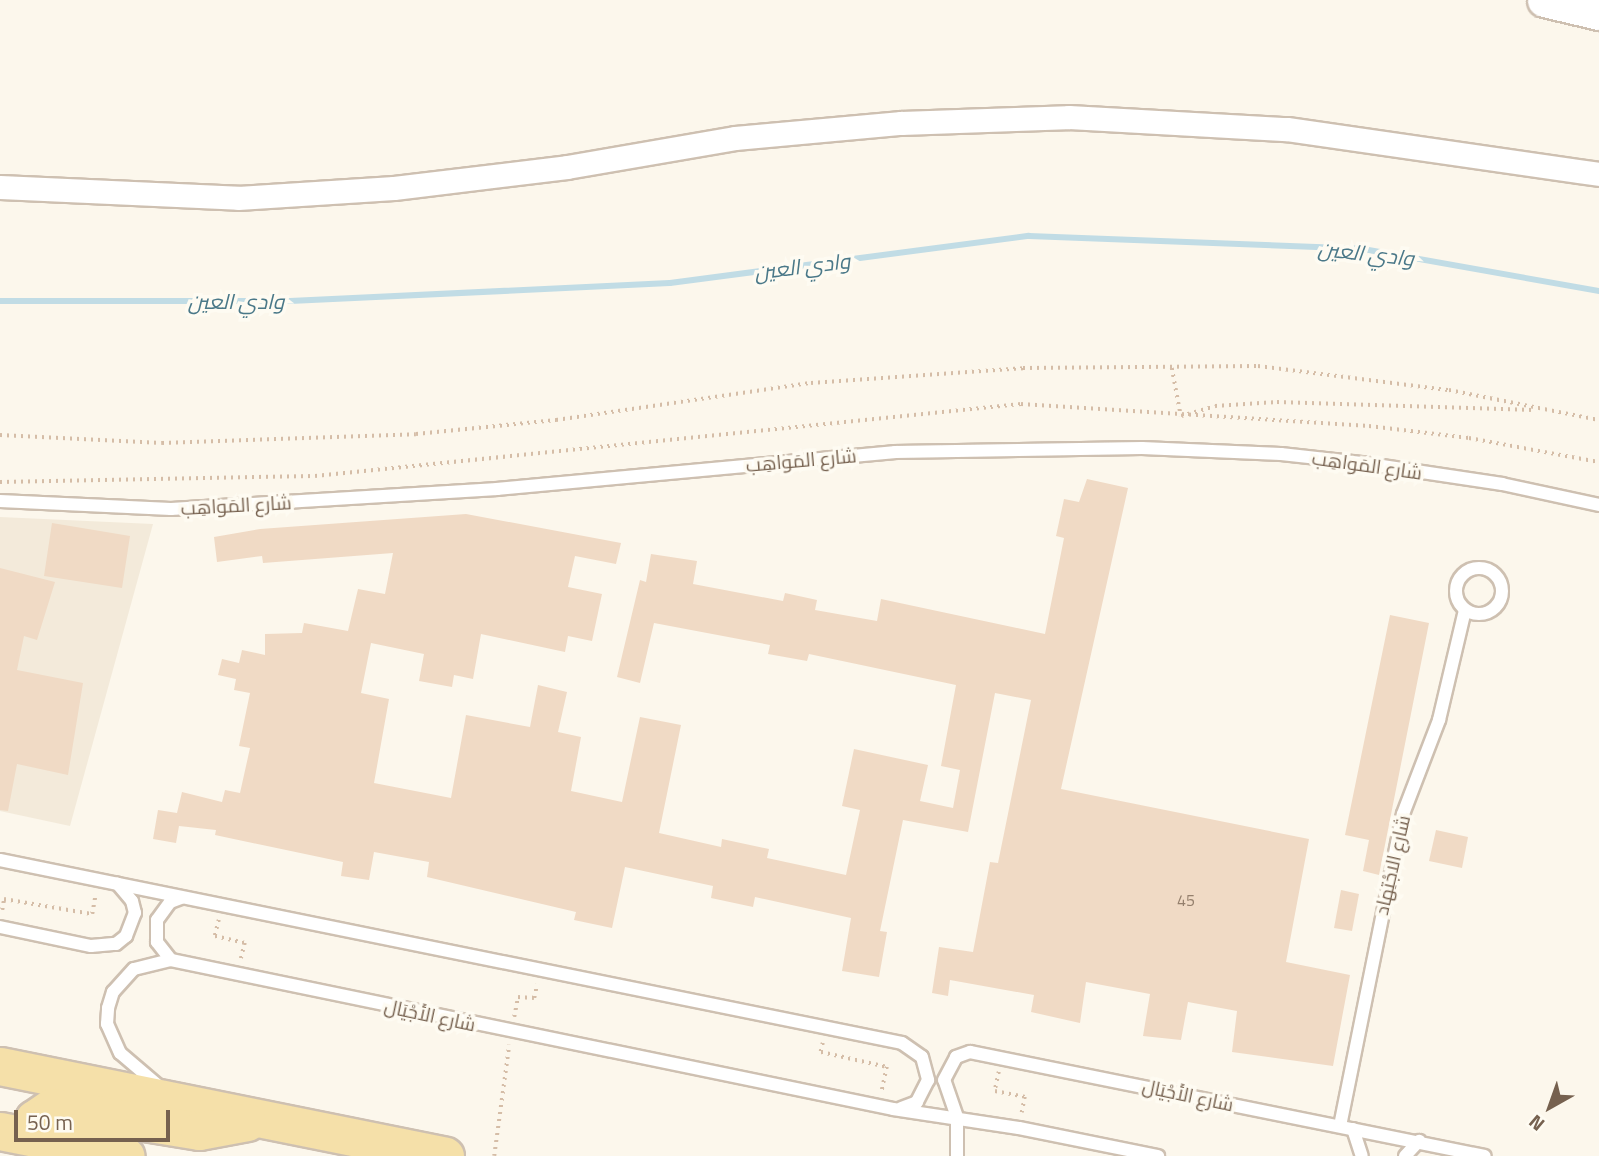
<!DOCTYPE html>
<html>
<head>
<meta charset="utf-8">
<style>
	body { margin:0 }
	#map { position:relative; width:1599px; height:1156px; overflow:hidden; background:#fcf7ec; font-family:"Titillium Web",Cairo,sans-serif }
	div>[style] { position:absolute }
	[style*='--x'] { left:calc(var(--x)*1px); top:calc(var(--y)*1px); width:calc(var(--w)*1px); rotate:calc(var(--a)*1deg) }
	.residential>* { inset:0; background:#f3eada }
	.stream>* { height:6px; margin:-3px; padding:0 3px; transform-origin:3px; border-radius:3px; background:#c1dce5 }
	.building>* { inset:0; background:#f0dac5 }
	.path>* { height:3.5px; margin-top:-1.75px; transform-origin:0; background:repeating-linear-gradient(90deg,#d5bda7 0 2px,transparent 0 7px) }
	.roads { filter:drop-shadow(2px 0 #cec0b1) drop-shadow(-2px 0 #cec0b1) drop-shadow(0 2px #cec0b1) drop-shadow(0 -2px #cec0b1) }
	.lane>* { height:12px; margin:-6px; padding:0 6px; transform-origin:6px; border-radius:6px; background:#fff }
	.lane>.ring { margin:-6px; padding:0; box-sizing:content-box; background:none; border:12px solid #fff; border-radius:50% }
	.street>* { height:23px; margin:-11.5px; padding:0 11.5px; transform-origin:11.5px; border-radius:11.5px; background:#fff }
	.secondary>* { height:33px; margin:-16.5px; padding:0 16.5px; transform-origin:16.5px; border-radius:16.5px; background:#fff }
	.primary>* { height:37px; margin:-18.5px; padding:0 18.5px; transform-origin:18.5px; border-radius:18.5px; background:#f5e0a9 }
	span { translate:-50% -50%; white-space:nowrap; text-align:center; line-height:1.15; -webkit-text-stroke:7px #fefbf2; paint-order:stroke }
	.number-label { font-size:16px; color:#947f6c }
	.number-label span { -webkit-text-stroke-width:0 }
	.street-label { font-size:19px; color:#76614f }
	.water-label { font-size:21px; color:#4a7888; font-style:italic }
	.north { position:absolute; left:1515px; top:1072px; width:70px; height:70px; -webkit-text-stroke:5px #fefbf2; paint-order:stroke; rotate:220deg; font-size:19px; font-weight:700; line-height:28px; text-align:center; color:#76614f }
	.north::after { content:''; display:block; margin:auto; width:24px; height:32px; background:#76614f; clip-path:polygon(50% 0,100% 100%,50% 72%,0 100%) }
	.scale { position:absolute; left:14px; top:1110px; width:156px; height:32px; box-sizing:border-box; border:4px solid #76614f; border-top:0; padding-left:9px; font-size:21px; line-height:24px; white-space:nowrap; color:#76614f; -webkit-text-stroke:5px #fefbf2; paint-order:stroke }
</style>
</head>
<body>
<div id="map">
	<div class="residential">
		<div style="clip-path:polygon(0 517px,153px 524px,70px 826px,0 811px)"></div>
	</div>
	<div class="stream">
		<div style="--x:0;--y:301;--w:290;--a:0"></div>
		<div style="--x:290;--y:301;--w:380;--a:-2.7"></div>
		<div style="--x:670;--y:283;--w:362;--a:-7.5"></div>
		<div style="--x:1029;--y:236;--w:334;--a:2.2"></div>
		<div style="--x:1363;--y:249;--w:240;--a:10.1"></div>
	</div>
	<div class="building">
		<div style="clip-path:polygon(1087px 479px,1128px 488px,1061px 789px,1309px 839px,1286px 962px,1350px 975px,1333px 1066px,1232px 1052px,1237px 1011px,1188px 1002px,1181px 1040px,1143px 1036px,1150px 994px,1086px 982px,1080px 1023px,1031px 1012px,1034px 995px,950px 980px,948px 996px,932px 993px,939px 947px,973px 952px,990px 862px,998px 863px,1012px 794px,1031px 700px,995px 693px,968px 832px,903px 820px,880px 931px,887px 932px,879px 977px,842px 971px,851px 918px,755px 897px,753px 907px,711px 898px,713px 886px,625px 867px,612px 928px,574px 920px,576px 912px,427px 877px,429px 862px,374px 852px,369px 880px,341px 876px,343px 862px,215px 835px,216px 830px,179px 826px,176px 843px,153px 839px,158px 810px,177px 813px,182px 792px,222px 802px,225px 790px,240px 793px,250px 748px,239px 746px,250px 693px,234px 690px,236px 679px,218px 675px,222px 659px,239px 663px,242px 650px,265px 655px,265px 634px,302px 633px,304px 623px,348px 631px,358px 589px,385px 594px,393px 553px,263px 563px,262px 556px,217px 562px,214px 537px,260px 529px,466px 514px,621px 543px,616px 564px,575px 556px,568px 587px,602px 594px,592px 641px,568px 636px,565px 652px,481px 634px,473px 679px,454px 675px,452px 687px,419px 681px,424px 654px,371px 643px,361px 693px,389px 699px,374px 783px,451px 798px,466px 715px,530px 727px,538px 685px,567px 692px,558px 732px,581px 737px,571px 791px,622px 802px,640px 717px,681px 725px,659px 833px,721px 847px,722px 839px,769px 849px,767px 858px,846px 875px,860px 810px,842px 806px,854px 749px,928px 765px,920px 801px,953px 808px,960px 770px,941px 766px,956px 685px,809px 654px,807px 661px,768px 654px,770px 645px,654px 623px,640px 683px,617px 677px,640px 580px,646px 582px,651px 554px,697px 561px,693px 584px,783px 601px,785px 593px,817px 600px,815px 610px,877px 621px,881px 599px,1045px 634px,1064px 538px,1056px 536px,1064px 499px,1079px 502px)"></div>
		<div style="clip-path:polygon(52px 523px,130px 536px,122px 588px,44px 576px)"></div>
		<div style="clip-path:polygon(0 568px,55px 582px,37px 640px,24px 636px,17px 670px,83px 683px,68px 775px,17px 764px,8px 811px,0 810px)"></div>
		<div style="clip-path:polygon(1390px 615px,1429px 623px,1379px 875px,1363px 871px,1369px 840px,1345px 835px)"></div>
		<div style="clip-path:polygon(1436px 830px,1468px 837px,1462px 868px,1429px 861px)"></div>
		<div style="clip-path:polygon(1341px 890px,1359px 894px,1352px 931px,1334px 928px)"></div>
	</div>
	<div class="path">
		<div style="--x:1172;--y:368;--w:49;--a:79.4"></div>
		<div style="--x:1181;--y:416;--w:35;--a:-16"></div>
		<div style="--x:1215;--y:406;--w:62;--a:-3.7"></div>
		<div style="--x:1277;--y:402;--w:257;--a:1.8"></div>
		<div style="--x:0;--y:435;--w:162;--a:2.8"></div>
		<div style="--x:162;--y:443;--w:254;--a:-2"></div>
		<div style="--x:416;--y:434;--w:141;--a:-5.7"></div>
		<div style="--x:556;--y:420;--w:258;--a:-8.3"></div>
		<div style="--x:811;--y:383;--w:213;--a:-4"></div>
		<div style="--x:1023;--y:368;--w:235;--a:-0.5"></div>
		<div style="--x:1258;--y:366;--w:193;--a:7.2"></div>
		<div style="--x:1449;--y:390;--w:153;--a:11.3"></div>
		<div style="--x:0;--y:482;--w:315;--a:-1.1"></div>
		<div style="--x:315;--y:476;--w:710;--a:-5.82"></div>
		<div style="--x:1021;--y:404;--w:349;--a:3.6"></div>
		<div style="--x:1369;--y:426;--w:101;--a:6.8"></div>
		<div style="--x:1469;--y:438;--w:132;--a:10.5"></div>
		<div style="--x:2;--y:910;--w:11;--a:-80"></div>
		<div style="--x:4;--y:899;--w:89;--a:9.7"></div>
		<div style="--x:92;--y:914;--w:17;--a:-80"></div>
		<div style="--x:219;--y:920;--w:16;--a:104"></div>
		<div style="--x:215;--y:936;--w:31;--a:13"></div>
		<div style="--x:245;--y:943;--w:16;--a:104"></div>
		<div style="--x:514;--y:1017;--w:20;--a:-79"></div>
		<div style="--x:518;--y:997;--w:16;--a:4"></div>
		<div style="--x:534;--y:998;--w:14;--a:-78"></div>
		<div style="--x:823;--y:1043;--w:9;--a:103"></div>
		<div style="--x:821;--y:1052;--w:68;--a:12.8"></div>
		<div style="--x:887;--y:1067;--w:24;--a:102"></div>
		<div style="--x:999;--y:1072;--w:19;--a:102"></div>
		<div style="--x:995;--y:1091;--w:31;--a:11"></div>
		<div style="--x:1025;--y:1097;--w:16;--a:101"></div>
		<div style="--x:494;--y:1156;--w:112;--a:-82.3"></div>
	</div>
	<div class="roads">
		<div class="lane">
			<div style="--x:0;--y:501;--w:171;--a:2.7"></div>
			<div style="--x:171;--y:509;--w:327;--a:-3.5"></div>
			<div style="--x:497;--y:489;--w:400;--a:-5.3"></div>
			<div style="--x:895;--y:452;--w:247;--a:-0.9"></div>
			<div style="--x:1142;--y:448;--w:139;--a:2.5"></div>
			<div style="--x:1281;--y:454;--w:81;--a:6.3"></div>
			<div style="--x:1362;--y:463;--w:142;--a:8.5"></div>
			<div style="--x:1502;--y:484;--w:99;--a:12.2"></div>
			<div class="ring" style="left:1456px;top:568px;width:34px;height:34px"></div>
			<div style="--x:0;--y:860;--w:920;--a:11.47"></div>
			<div style="--x:902;--y:1043;--w:24;--a:35"></div>
			<div style="--x:922;--y:1057;--w:24;--a:75"></div>
			<div style="--x:928;--y:1080;--w:25;--a:117"></div>
			<div style="--x:917;--y:1102;--w:17;--a:159"></div>
			<div style="--x:0;--y:927;--w:93;--a:11.8"></div>
			<div style="--x:91;--y:946;--w:25;--a:-5"></div>
			<div style="--x:116;--y:944;--w:13;--a:-39"></div>
			<div style="--x:126;--y:936;--w:25;--a:-69"></div>
			<div style="--x:135;--y:913;--w:12;--a:-104"></div>
			<div style="--x:132;--y:901;--w:23;--a:-130"></div>
			<div style="--x:171;--y:960;--w:23;--a:-128"></div>
			<div style="--x:157;--y:942;--w:22;--a:-90"></div>
			<div style="--x:157;--y:920;--w:22;--a:-54"></div>
			<div style="--x:170;--y:902;--w:12;--a:-20"></div>
			<div style="--x:160;--y:1087;--w:52;--a:-139.6"></div>
			<div style="--x:120;--y:1053;--w:32;--a:-114"></div>
			<div style="--x:107;--y:1024;--w:16;--a:-86"></div>
			<div style="--x:108;--y:1008;--w:17;--a:-73"></div>
			<div style="--x:113;--y:992;--w:31;--a:-48"></div>
			<div style="--x:134;--y:969;--w:38;--a:-14"></div>
			<div style="--x:171;--y:960;--w:737;--a:11.66"></div>
			<div style="--x:893;--y:1109;--w:127;--a:8.6"></div>
			<div style="--x:1019;--y:1128;--w:142;--a:11.4"></div>
			<div style="--x:1340;--y:1126;--w:318;--a:-78.6"></div>
			<div style="--x:1403;--y:814;--w:101;--a:-69"></div>
			<div style="--x:1439;--y:720;--w:113;--a:-76.7"></div>
			<div style="--x:1353;--y:1129;--w:28;--a:72"></div>
			<div style="--x:957;--y:1156;--w:39;--a:-90"></div>
			<div style="--x:957;--y:1117;--w:39;--a:-109"></div>
			<div style="--x:944;--y:1080;--w:26;--a:-62"></div>
			<div style="--x:956;--y:1057;--w:15;--a:-20"></div>
			<div style="--x:970;--y:1052;--w:525;--a:11.42"></div>
			<div style="--x:1405;--y:1156;--w:21;--a:-47"></div>
		</div>
		<div class="street">
			<div style="--x:0;--y:187;--w:238;--a:2.6"></div>
			<div style="--x:238;--y:198;--w:156;--a:-3.7"></div>
			<div style="--x:394;--y:188;--w:174;--a:-6.9"></div>
			<div style="--x:567;--y:167;--w:170;--a:-9.8"></div>
			<div style="--x:735;--y:138;--w:167;--a:-5.2"></div>
			<div style="--x:901;--y:123;--w:168;--a:-2"></div>
			<div style="--x:1069;--y:117;--w:218;--a:3.2"></div>
			<div style="--x:1287;--y:129;--w:315;--a:8.2"></div>
		</div>
		<div class="secondary">
			<div style="--x:1544;--y:0;--w:57;--a:13.3"></div>
		</div>
		<div class="primary">
			<div style="--x:0;--y:1066;--w:454;--a:11.4"></div>
			<div style="--x:0;--y:1131;--w:128;--a:11.2"></div>
			<div style="--x:33;--y:1137;--w:18;--a:-87"></div>
			<div style="--x:34;--y:1119;--w:22;--a:-34"></div>
			<div style="--x:52;--y:1107;--w:149;--a:9.3"></div>
			<div style="--x:199;--y:1131;--w:49;--a:-10.6"></div>
		</div>
	</div>
	<div class="number-label">
		<span style="left:1186px;top:900px">45</span>
	</div>
	<div class="street-label">
		<span style="left:801px;top:460px;rotate:-5deg">شارع المَواهِب</span>
		<span style="left:1367px;top:465px;rotate:8deg">شارع المَواهِب</span>
		<span style="left:236px;top:505px;rotate:-3deg">شارع المَواهِب</span>
		<span style="left:1392px;top:865px;rotate:-77deg">شارع الاجْتِهاد</span>
		<span style="left:430px;top:1015px;rotate:12deg">شارع الأَجْيَال</span>
		<span style="left:1188px;top:1095px;rotate:12deg">شارع الأَجْيَال</span>
	</div>
	<div class="water-label">
		<span style="left:1366px;top:253px;rotate:6deg">وادي العين</span>
		<span style="left:802px;top:266px;rotate:-7deg">وادي العين</span>
		<span style="left:236px;top:301px">وادي العين</span>
	</div>
	<div class="north">N</div>
	<div class="scale">50 m</div>
</div>
</body>
</html>
